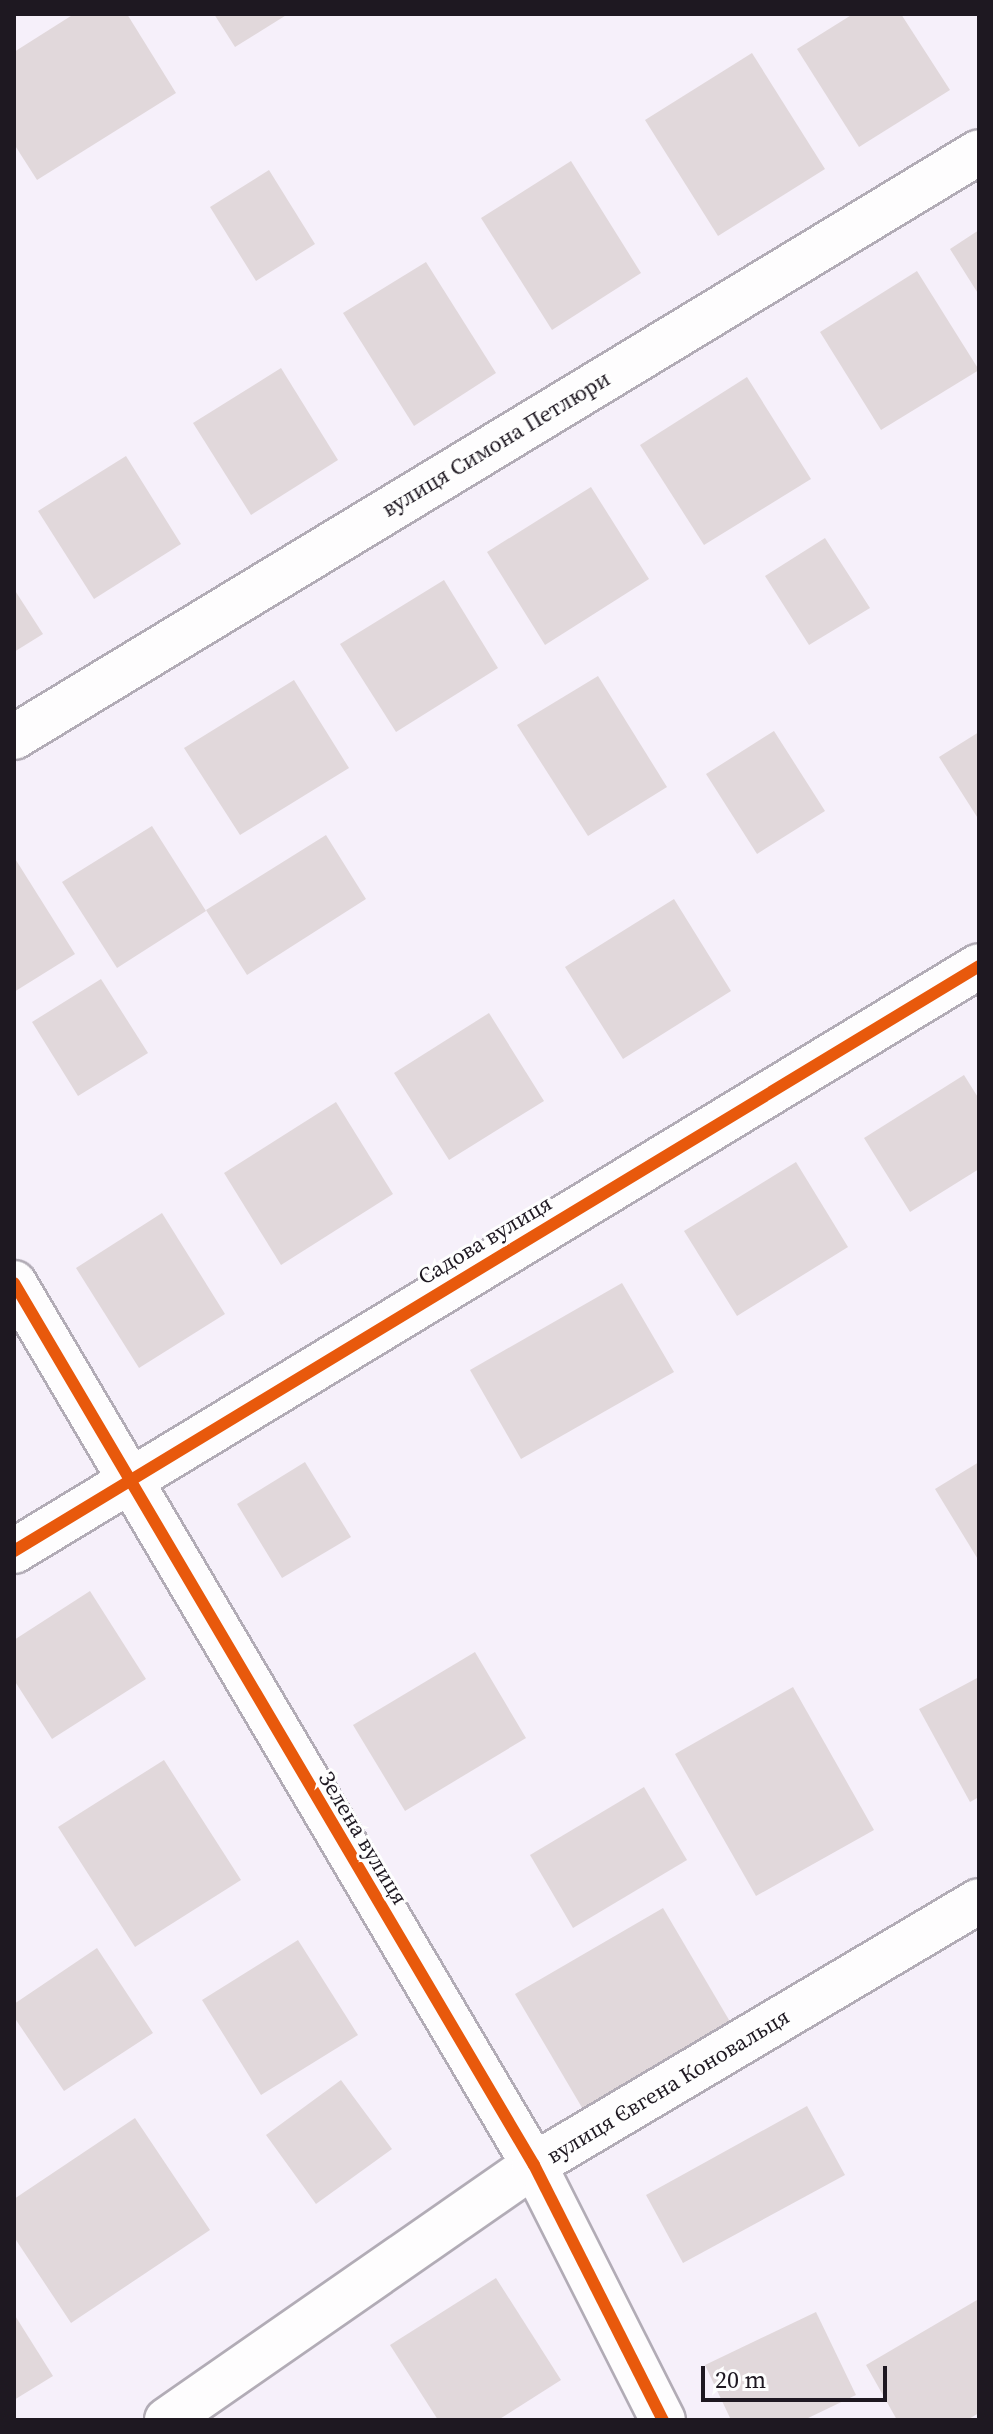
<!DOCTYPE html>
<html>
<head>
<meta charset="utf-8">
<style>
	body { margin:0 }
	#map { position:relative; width:993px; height:2434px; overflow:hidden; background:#f6f0fa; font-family:"Source Serif 4",serif }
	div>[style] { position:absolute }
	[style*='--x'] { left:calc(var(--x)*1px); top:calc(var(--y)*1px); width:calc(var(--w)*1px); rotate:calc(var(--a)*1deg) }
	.building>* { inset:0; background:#e1d8db }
	.roads { filter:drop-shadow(2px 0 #b2acb6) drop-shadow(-2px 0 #b2acb6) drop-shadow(0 2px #b2acb6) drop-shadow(0 -2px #b2acb6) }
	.minor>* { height:44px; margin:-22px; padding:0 22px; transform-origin:22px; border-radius:22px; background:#fefdfe }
	.tertiary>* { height:44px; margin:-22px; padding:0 22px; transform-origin:22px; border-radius:22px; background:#fefdfe }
	.cycleway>* { height:12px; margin:-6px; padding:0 6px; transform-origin:6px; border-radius:6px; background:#e8590c }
	span { translate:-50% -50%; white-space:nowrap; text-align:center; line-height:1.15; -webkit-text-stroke:6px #fefefe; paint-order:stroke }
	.street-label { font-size:22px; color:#1e1821 }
	.frame { position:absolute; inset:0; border:16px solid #1e1821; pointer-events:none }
	.scale { position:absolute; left:701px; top:2366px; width:186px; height:36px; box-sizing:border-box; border:4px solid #1e1821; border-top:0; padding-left:10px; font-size:24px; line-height:28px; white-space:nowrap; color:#1e1821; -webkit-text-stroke:6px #fefefe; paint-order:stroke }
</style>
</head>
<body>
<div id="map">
	<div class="building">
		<div style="clip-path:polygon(74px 14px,127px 14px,176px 93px,37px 180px,14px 144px,14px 52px)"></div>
		<div style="clip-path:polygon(214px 14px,288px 14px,235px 47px)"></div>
		<div style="clip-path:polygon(853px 14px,901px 14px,950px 90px,859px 147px,797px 49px)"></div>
		<div style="clip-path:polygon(752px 53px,825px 169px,718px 236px,645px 120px)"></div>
		<div style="clip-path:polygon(571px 161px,641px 273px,552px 330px,481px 218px)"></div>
		<div style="clip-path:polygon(269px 170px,315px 244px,256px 281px,210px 207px)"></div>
		<div style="clip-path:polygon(979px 230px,979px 295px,950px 249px)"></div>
		<div style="clip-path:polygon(426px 262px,496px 373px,414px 426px,343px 313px)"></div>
		<div style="clip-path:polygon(917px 271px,979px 370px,881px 430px,820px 332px)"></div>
		<div style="clip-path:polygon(281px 368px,338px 460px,251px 515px,193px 423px)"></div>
		<div style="clip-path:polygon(747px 377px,811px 479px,704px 545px,640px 445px)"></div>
		<div style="clip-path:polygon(126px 456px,181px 544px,94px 599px,38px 511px)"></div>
		<div style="clip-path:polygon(591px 487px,649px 579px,545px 645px,487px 552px)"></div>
		<div style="clip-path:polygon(825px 538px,870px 608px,809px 645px,765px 576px)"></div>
		<div style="clip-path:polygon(444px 580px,498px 668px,396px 732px,340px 644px)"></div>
		<div style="clip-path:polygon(14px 589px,43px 634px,14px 652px)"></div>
		<div style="clip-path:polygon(598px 676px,667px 787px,588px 836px,517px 725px)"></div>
		<div style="clip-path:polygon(294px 680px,349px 768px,240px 835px,184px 748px)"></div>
		<div style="clip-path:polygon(774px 731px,825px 811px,757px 854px,706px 774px)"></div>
		<div style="clip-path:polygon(979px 732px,979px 820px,939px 757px)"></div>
		<div style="clip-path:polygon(152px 826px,206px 911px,117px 968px,62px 882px)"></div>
		<div style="clip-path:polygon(326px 835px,366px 899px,247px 975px,206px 910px)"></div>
		<div style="clip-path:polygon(14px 857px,75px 954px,14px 992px)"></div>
		<div style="clip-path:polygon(674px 899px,731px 991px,623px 1059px,565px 967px)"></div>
		<div style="clip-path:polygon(101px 979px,148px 1053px,78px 1096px,32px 1022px)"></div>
		<div style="clip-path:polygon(489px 1013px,544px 1101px,449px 1160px,394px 1073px)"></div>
		<div style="clip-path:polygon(964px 1075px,979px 1099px,979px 1169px,910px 1212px,864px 1138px)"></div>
		<div style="clip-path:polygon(336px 1102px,393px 1194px,281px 1265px,224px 1173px)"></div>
		<div style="clip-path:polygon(796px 1162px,848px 1247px,737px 1316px,684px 1231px)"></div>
		<div style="clip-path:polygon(162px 1213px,225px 1314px,139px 1368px,76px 1268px)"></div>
		<div style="clip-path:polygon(622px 1283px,674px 1372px,521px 1459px,470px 1370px)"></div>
		<div style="clip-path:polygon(305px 1462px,351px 1537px,282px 1578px,237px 1504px)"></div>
		<div style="clip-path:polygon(979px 1462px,979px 1561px,935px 1489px)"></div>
		<div style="clip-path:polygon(90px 1591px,146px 1679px,52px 1739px,14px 1680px,14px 1640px)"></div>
		<div style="clip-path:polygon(475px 1652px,526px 1738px,405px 1811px,353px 1725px)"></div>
		<div style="clip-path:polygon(979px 1677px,979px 1797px,970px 1802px,919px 1709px)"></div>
		<div style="clip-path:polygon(793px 1687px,874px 1830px,756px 1896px,675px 1754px)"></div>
		<div style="clip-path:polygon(164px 1760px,241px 1880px,135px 1947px,58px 1827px)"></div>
		<div style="clip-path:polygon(644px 1787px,687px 1860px,573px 1928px,530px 1855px)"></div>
		<div style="clip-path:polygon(663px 1908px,732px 2025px,584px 2111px,515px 1994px)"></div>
		<div style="clip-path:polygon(298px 1940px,358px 2035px,261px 2095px,202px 2000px)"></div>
		<div style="clip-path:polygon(97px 1948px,153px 2033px,64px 2091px,14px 2017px,14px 2004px)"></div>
		<div style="clip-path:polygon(341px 2080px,392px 2149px,316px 2204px,266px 2135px)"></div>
		<div style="clip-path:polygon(807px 2106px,845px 2175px,683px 2263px,646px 2195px)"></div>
		<div style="clip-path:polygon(135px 2118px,210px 2230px,71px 2323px,14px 2237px,14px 2199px)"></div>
		<div style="clip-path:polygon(496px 2278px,561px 2380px,498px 2420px,438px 2420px,390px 2345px)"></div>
		<div style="clip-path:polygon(977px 2300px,979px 2413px,967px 2420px,897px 2420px,866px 2365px)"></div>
		<div style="clip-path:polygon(816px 2312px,856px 2395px,804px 2420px,731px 2420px,705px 2365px)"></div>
		<div style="clip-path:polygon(14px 2314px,53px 2376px,14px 2400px)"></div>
	</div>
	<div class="roads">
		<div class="minor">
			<div style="--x:14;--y:737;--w:1128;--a:-31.22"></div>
			<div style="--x:14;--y:1283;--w:1024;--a:59.48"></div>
			<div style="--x:534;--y:2165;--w:286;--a:63.2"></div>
			<div style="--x:14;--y:1551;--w:1128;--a:-31.22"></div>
		</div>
		<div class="tertiary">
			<div style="--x:167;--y:2420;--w:447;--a:-34.8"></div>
			<div style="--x:534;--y:2165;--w:517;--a:-30.68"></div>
		</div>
	</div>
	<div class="cycleway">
		<div style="--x:14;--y:1283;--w:1024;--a:59.48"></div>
		<div style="--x:534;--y:2165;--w:286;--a:63.2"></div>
		<div style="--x:14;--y:1551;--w:1128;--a:-31.22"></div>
	</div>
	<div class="street-label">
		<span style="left:496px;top:444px;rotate:-31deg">вулиця Симона Петлюри</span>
		<span style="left:485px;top:1240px;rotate:-31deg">Садова вулиця</span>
		<span style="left:363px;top:1838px;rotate:59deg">Зелена вулиця</span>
		<span style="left:668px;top:2086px;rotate:-31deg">вулиця Євгена Коновальця</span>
	</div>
	<div class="frame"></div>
	<div class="scale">20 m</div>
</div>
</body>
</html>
